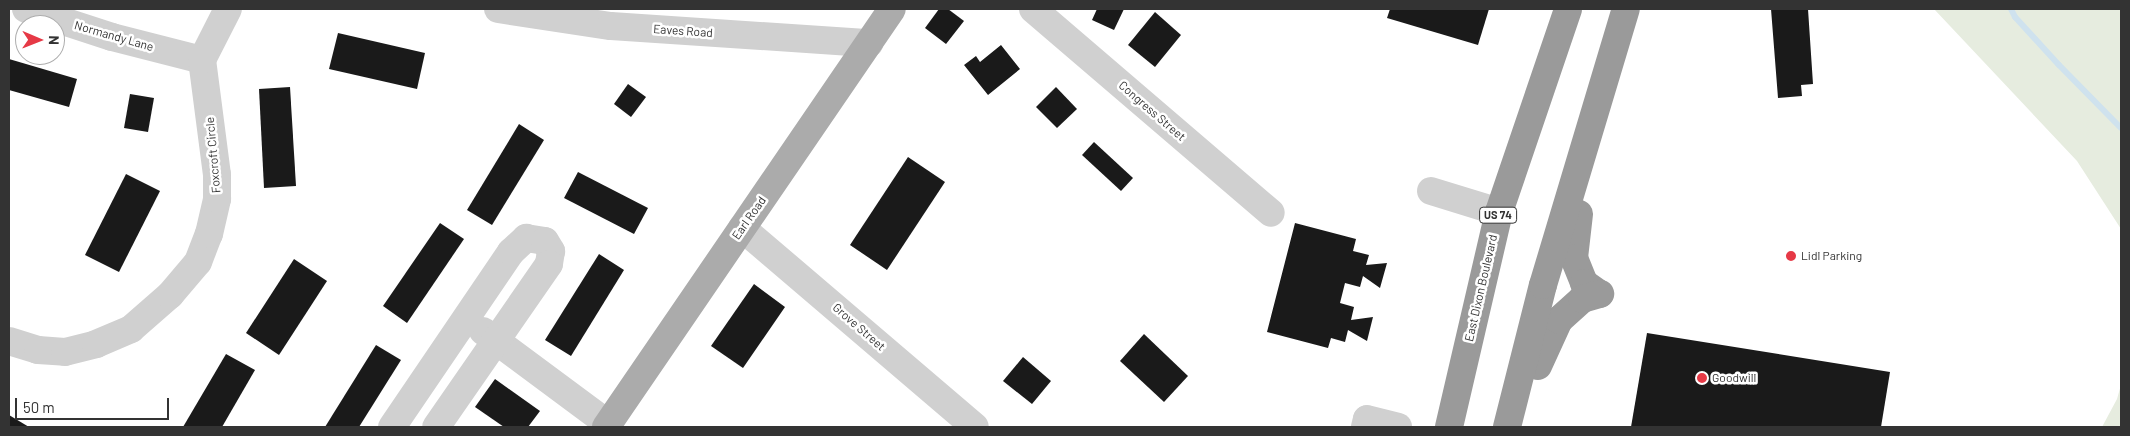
<!DOCTYPE html>
<html>
<head>
<meta charset="utf-8">
<style>
	body { margin:0 }
	#map { position:relative; width:2130px; height:436px; overflow:hidden; background:#fff; font-family:Barlow,sans-serif }
	div>[style] { position:absolute }
	[style*='--x'] { left:calc(var(--x)*1px); top:calc(var(--y)*1px); width:calc(var(--w)*1px); rotate:calc(var(--a)*1deg) }
	.green>* { inset:0; background:#e6ecdf }
	.stream>* { height:6px; margin:-3px; padding:0 3px; transform-origin:3px; border-radius:3px; background:#cfe2ee }
	.building>* { inset:0; background:#1a1a1a }
	.minor>* { height:28px; margin:-14px; padding:0 14px; transform-origin:14px; border-radius:14px; background:#d0d0d0 }
	.major>* { height:28px; margin:-14px; padding:0 14px; transform-origin:14px; border-radius:14px; background:#ababab }
	.highway>* { height:28px; margin:-14px; padding:0 14px; transform-origin:14px; border-radius:14px; background:#9a9a9a }
	.dots>* { width:14px; height:14px; translate:-50% -50%; box-sizing:border-box; border:2px solid #fff; border-radius:50% }
	span { translate:-50% -50%; white-space:nowrap; text-align:center; line-height:1.15; -webkit-text-stroke:5px #fff; paint-order:stroke }
	.shield-label span { padding:1px 4px; background:#fff; border:1px solid; border-radius:4px; -webkit-text-stroke-width:0 }
	.shield-label { font-size:11px; color:#333; font-weight:700 }
	.street-label { font-size:12px; color:#333 }
	.poi-label { font-size:12px; color:#333 }
	.left { translate:0 -50%; text-align:left }
	.frame { position:absolute; inset:0; border:10px solid #333; pointer-events:none }
	.north { position:absolute; left:15px; top:15px; width:50px; height:50px; box-sizing:border-box; background:#fff; border:1px solid #adadad; border-radius:50%; rotate:91deg; font-size:14px; font-weight:700; line-height:20px; text-align:center; color:#333 }
	.north::after { content:''; display:block; margin:auto; width:18px; height:22px; background:#e63946; clip-path:polygon(50% 0,100% 100%,50% 72%,0 100%) }
	.scale { position:absolute; left:15px; top:398px; width:154px; height:22px; box-sizing:border-box; border:2px solid #333; border-top:0; padding-left:6px; font-size:15px; line-height:18px; white-space:nowrap; color:#333; -webkit-text-stroke:4px #fff; paint-order:stroke }
</style>
</head>
<body>
<div id="map">
	<div class="green">
		<div style="clip-path:polygon(1934px 9px,2121px 9px,2121px 229px,2077px 161px)"></div>
		<div style="clip-path:polygon(2121px 385px,2121px 427px,2102px 427px,2117px 399px)"></div>
	</div>
	<div class="stream">
		<div style="--x:2011;--y:9;--w:9;--a:63"></div>
		<div style="--x:2015;--y:17;--w:65;--a:47.5"></div>
		<div style="--x:2059;--y:65;--w:88;--a:45.5"></div>
	</div>
	<div class="building">
		<div style="clip-path:polygon(939px 9px,948px 9px,964px 21px,946px 44px,925px 28px)"></div>
		<div style="clip-path:polygon(1097px 9px,1124px 9px,1114px 30px,1092px 20px)"></div>
		<div style="clip-path:polygon(1390px 9px,1489px 9px,1478px 45px,1387px 18px)"></div>
		<div style="clip-path:polygon(1771px 9px,1808px 9px,1813px 84px,1801px 85px,1802px 96px,1778px 98px)"></div>
		<div style="clip-path:polygon(1155px 12px,1181px 35px,1155px 67px,1128px 45px)"></div>
		<div style="clip-path:polygon(338px 33px,425px 53px,417px 89px,329px 69px)"></div>
		<div style="clip-path:polygon(1001px 45px,1020px 69px,988px 95px,964px 65px,976px 56px,980px 62px)"></div>
		<div style="clip-path:polygon(9px 59px,77px 79px,69px 107px,9px 90px)"></div>
		<div style="clip-path:polygon(628px 84px,646px 97px,631px 117px,614px 104px)"></div>
		<div style="clip-path:polygon(290px 87px,296px 186px,264px 188px,259px 89px)"></div>
		<div style="clip-path:polygon(1056px 87px,1077px 109px,1057px 128px,1036px 107px)"></div>
		<div style="clip-path:polygon(130px 94px,154px 98px,148px 132px,124px 128px)"></div>
		<div style="clip-path:polygon(519px 124px,544px 140px,492px 225px,467px 210px)"></div>
		<div style="clip-path:polygon(1094px 142px,1133px 178px,1121px 191px,1082px 155px)"></div>
		<div style="clip-path:polygon(908px 157px,945px 182px,887px 270px,850px 245px)"></div>
		<div style="clip-path:polygon(578px 172px,648px 208px,634px 234px,564px 198px)"></div>
		<div style="clip-path:polygon(126px 174px,160px 191px,119px 272px,85px 255px)"></div>
		<div style="clip-path:polygon(440px 223px,464px 239px,407px 323px,383px 306px)"></div>
		<div style="clip-path:polygon(1295px 223px,1356px 239px,1353px 251px,1369px 255px,1366px 265px,1387px 263px,1380px 288px,1363px 276px,1360px 287px,1345px 283px,1340px 303px,1354px 307px,1351px 320px,1373px 317px,1367px 341px,1348px 330px,1345px 342px,1331px 338px,1328px 348px,1267px 332px)"></div>
		<div style="clip-path:polygon(599px 254px,624px 270px,571px 356px,545px 340px)"></div>
		<div style="clip-path:polygon(294px 259px,327px 281px,279px 355px,246px 333px)"></div>
		<div style="clip-path:polygon(754px 284px,785px 307px,743px 368px,711px 346px)"></div>
		<div style="clip-path:polygon(1647px 333px,1890px 372px,1881px 427px,1631px 427px)"></div>
		<div style="clip-path:polygon(1144px 334px,1188px 376px,1164px 402px,1120px 361px)"></div>
		<div style="clip-path:polygon(376px 345px,401px 360px,359px 427px,325px 427px)"></div>
		<div style="clip-path:polygon(226px 354px,255px 370px,222px 427px,183px 427px)"></div>
		<div style="clip-path:polygon(1023px 357px,1051px 381px,1032px 404px,1003px 381px)"></div>
		<div style="clip-path:polygon(495px 379px,540px 411px,528px 427px,504px 427px,475px 407px)"></div>
		<div style="clip-path:polygon(9px 415px,29px 427px,9px 427px)"></div>
	</div>
	<div class="minor">
		<div style="--x:26;--y:9;--w:90;--a:18"></div>
		<div style="--x:112;--y:37;--w:93;--a:14.3"></div>
		<div style="--x:498;--y:9;--w:114;--a:8.6"></div>
		<div style="--x:611;--y:26;--w:259;--a:3.8"></div>
		<div style="--x:1033;--y:9;--w:313;--a:40.6"></div>
		<div style="--x:1431;--y:191;--w:71;--a:17.2"></div>
		<div style="--x:742;--y:228;--w:306;--a:40.5"></div>
		<div style="--x:483;--y:331;--w:156;--a:36.6"></div>
		<div style="--x:9;--y:341;--w:30;--a:17"></div>
		<div style="--x:38;--y:350;--w:27;--a:4"></div>
		<div style="--x:65;--y:352;--w:32;--a:-14"></div>
		<div style="--x:96;--y:344;--w:38;--a:-23"></div>
		<div style="--x:131;--y:329;--w:52;--a:-41.1"></div>
		<div style="--x:170;--y:295;--w:43;--a:-49.7"></div>
		<div style="--x:198;--y:262;--w:30;--a:-69"></div>
		<div style="--x:209;--y:234;--w:36;--a:-77"></div>
		<div style="--x:217;--y:199;--w:24;--a:-90"></div>
		<div style="--x:217;--y:175;--w:116;--a:-97.4"></div>
		<div style="--x:202;--y:60;--w:57;--a:-63"></div>
		<div style="--x:392;--y:427;--w:212;--a:-55.8"></div>
		<div style="--x:511;--y:252;--w:21;--a:-43"></div>
		<div style="--x:526;--y:238;--w:19;--a:9"></div>
		<div style="--x:545;--y:241;--w:12;--a:59"></div>
		<div style="--x:551;--y:251;--w:13;--a:99"></div>
		<div style="--x:549;--y:264;--w:198;--a:124.7"></div>
		<div style="--x:1365;--y:427;--w:8;--a:-76"></div>
		<div style="--x:1367;--y:419;--w:32;--a:14"></div>
	</div>
	<div class="major">
		<div style="--x:606;--y:427;--w:506;--a:-55.62"></div>
	</div>
	<div class="highway">
		<div style="--x:1579;--y:214;--w:44;--a:96.5"></div>
		<div style="--x:1574;--y:258;--w:27;--a:68"></div>
		<div style="--x:1584;--y:283;--w:19;--a:35"></div>
		<div style="--x:1538;--y:366;--w:51;--a:-65.5"></div>
		<div style="--x:1559;--y:320;--w:31;--a:-42"></div>
		<div style="--x:1582;--y:299;--w:19;--a:-16"></div>
		<div style="--x:1449;--y:427;--w:221;--a:-76.9"></div>
		<div style="--x:1499;--y:212;--w:214;--a:-71.2"></div>
		<div style="--x:1507;--y:427;--w:146;--a:-75.8"></div>
		<div style="--x:1543;--y:285;--w:288;--a:-73.3"></div>
	</div>
	<div class="dots">
		<div style="left:1791px;top:256px;background:#e63946"></div>
		<div style="left:1702px;top:378px;background:#e63946"></div>
	</div>
	<div class="shield-label">
		<span style="left:1498px;top:215px">US 74</span>
	</div>
	<div class="street-label">
		<span style="left:683px;top:31px;rotate:4deg">Eaves Road</span>
		<span style="left:114px;top:36px;rotate:16deg">Normandy Lane</span>
		<span style="left:1152px;top:111px;rotate:41deg">Congress Street</span>
		<span style="left:213px;top:155px;rotate:-95deg">Foxcroft Circle</span>
		<span style="left:749px;top:218px;rotate:-55deg">Earl Road</span>
		<span style="left:1481px;top:288px;rotate:-77deg">East Dixon Boulevard</span>
		<span style="left:859px;top:327px;rotate:41deg">Grove Street</span>
	</div>
	<div class="poi-label">
		<span class="left" style="left:1801px;top:256px">Lidl Parking</span>
		<span class="left" style="left:1712px;top:378px">Goodwill</span>
	</div>
	<div class="frame"></div>
	<div class="north">N</div>
	<div class="scale">50 m</div>
</div>
</body>
</html>
